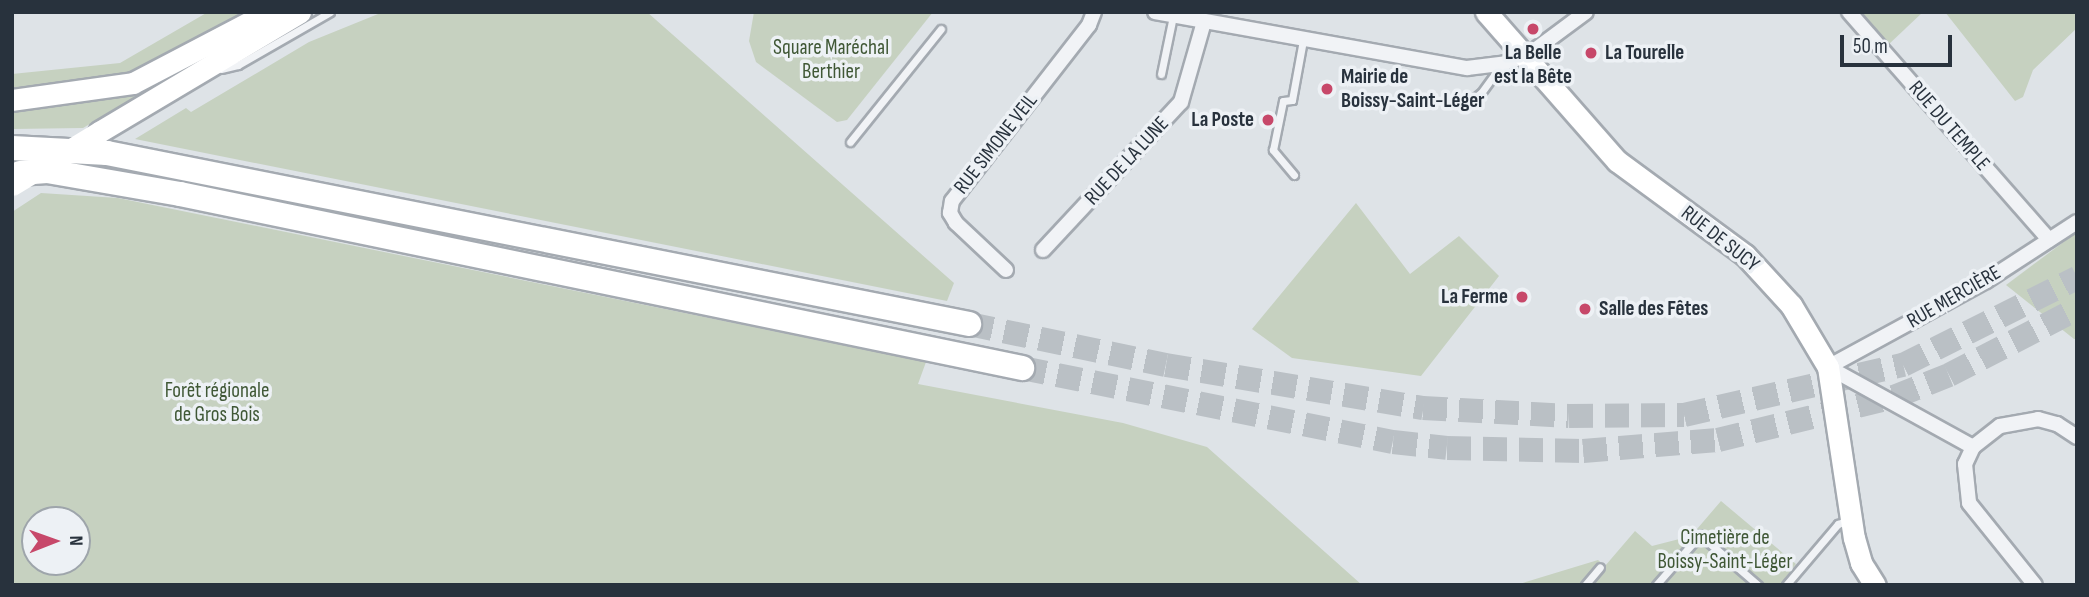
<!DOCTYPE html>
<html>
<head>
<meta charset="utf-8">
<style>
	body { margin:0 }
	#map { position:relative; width:2089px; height:597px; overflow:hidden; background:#dee3e7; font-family:"Sofia Sans Condensed",sans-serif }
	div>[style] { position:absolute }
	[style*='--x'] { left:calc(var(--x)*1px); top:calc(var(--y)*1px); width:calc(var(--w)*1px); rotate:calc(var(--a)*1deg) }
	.green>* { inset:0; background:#c6d1c0 }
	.trunk-tunnel>* { height:24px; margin-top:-12px; transform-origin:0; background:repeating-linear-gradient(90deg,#bac0c5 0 24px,transparent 0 36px) }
	.roads { filter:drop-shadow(2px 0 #a4aab1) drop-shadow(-2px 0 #a4aab1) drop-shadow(0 2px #a4aab1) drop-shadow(0 -2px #a4aab1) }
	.service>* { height:7px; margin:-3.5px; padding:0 3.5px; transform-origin:3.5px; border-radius:3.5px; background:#f1f3f6 }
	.minor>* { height:14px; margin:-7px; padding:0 7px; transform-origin:7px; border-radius:7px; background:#f1f3f6 }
	.secondary>* { height:21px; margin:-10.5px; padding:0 10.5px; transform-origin:10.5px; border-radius:10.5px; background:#fff }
	.trunk>* { height:24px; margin:-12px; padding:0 12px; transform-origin:12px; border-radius:12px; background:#fff }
	.secondary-bridge>* { height:21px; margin:-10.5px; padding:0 10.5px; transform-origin:10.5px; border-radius:10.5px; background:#fff }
	.dots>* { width:19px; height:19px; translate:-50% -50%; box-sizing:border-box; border:4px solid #edf1f5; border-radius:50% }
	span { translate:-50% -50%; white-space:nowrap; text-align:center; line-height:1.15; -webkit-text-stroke:7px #edf1f5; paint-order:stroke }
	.park-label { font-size:21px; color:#405836 }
	.poi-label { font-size:21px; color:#28323d; font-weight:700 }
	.left { translate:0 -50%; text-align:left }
	.right { translate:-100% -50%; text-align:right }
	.street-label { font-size:21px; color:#28323d }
	.frame { position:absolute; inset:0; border:14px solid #28323d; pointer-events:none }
	.north { position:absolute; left:21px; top:506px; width:70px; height:70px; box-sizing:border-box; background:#edf1f5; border:2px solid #9ea5ab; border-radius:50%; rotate:89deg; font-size:19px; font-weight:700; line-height:28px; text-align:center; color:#28323d }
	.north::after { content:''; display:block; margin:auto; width:24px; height:32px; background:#c7486a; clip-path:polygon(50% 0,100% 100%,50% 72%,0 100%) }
	.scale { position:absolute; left:1840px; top:35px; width:112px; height:32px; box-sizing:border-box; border:4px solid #28323d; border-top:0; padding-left:9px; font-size:21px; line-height:24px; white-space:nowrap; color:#28323d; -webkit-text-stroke:5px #edf1f5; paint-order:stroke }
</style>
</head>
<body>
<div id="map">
	<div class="green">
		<div style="clip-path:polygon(208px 12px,252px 12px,119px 80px,12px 91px,12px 74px,120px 63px)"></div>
		<div style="clip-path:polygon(383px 12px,647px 12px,954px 283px,947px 301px,135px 139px,186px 108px,191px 112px,309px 42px)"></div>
		<div style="clip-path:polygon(754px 12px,933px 12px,847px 120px,837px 122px,756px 62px,749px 41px)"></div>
		<div style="clip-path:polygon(1860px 12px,1923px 12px,1888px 45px)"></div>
		<div style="clip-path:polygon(1945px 12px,2077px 12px,2077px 28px,2033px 70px,2023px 97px,2015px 101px)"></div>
		<div style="clip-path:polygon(171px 76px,83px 128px,12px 129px,12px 109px,120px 94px)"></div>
		<div style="clip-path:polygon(evenodd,41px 193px,118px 198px,926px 362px,918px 384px,1123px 423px,1207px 447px,1362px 585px,12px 585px,12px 212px,41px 193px,35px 520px,77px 520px,77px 562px,35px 562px,35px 520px)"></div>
		<div style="clip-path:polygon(1356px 203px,1410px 274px,1459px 236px,1499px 276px,1421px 376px,1292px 358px,1252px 329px)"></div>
		<div style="clip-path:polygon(2077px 232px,2077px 339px,2074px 339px,2006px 285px)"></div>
		<div style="clip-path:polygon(1721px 501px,1796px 564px,1783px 581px,1786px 585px,1516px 585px,1598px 560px,1605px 566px,1635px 531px,1652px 546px,1691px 536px)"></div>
	</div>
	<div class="trunk-tunnel">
		<div style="--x:969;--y:324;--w:201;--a:11.8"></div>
		<div style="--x:1166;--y:365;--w:261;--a:9.5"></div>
		<div style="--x:1423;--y:408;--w:146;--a:3.1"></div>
		<div style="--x:1569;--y:416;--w:115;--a:-0.5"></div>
		<div style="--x:1684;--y:415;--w:225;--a:-12.9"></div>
		<div style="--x:1903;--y:365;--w:195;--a:-26.6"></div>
		<div style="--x:1022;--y:368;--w:378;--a:11.3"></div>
		<div style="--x:1393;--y:442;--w:54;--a:6.3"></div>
		<div style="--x:1447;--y:448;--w:136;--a:1.3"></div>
		<div style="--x:1583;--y:451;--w:135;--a:-4.7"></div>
		<div style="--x:1718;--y:440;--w:181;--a:-13.7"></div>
		<div style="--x:1894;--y:397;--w:59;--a:-21.8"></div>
		<div style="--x:1949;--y:375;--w:144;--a:-27.3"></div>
	</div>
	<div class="roads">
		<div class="service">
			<div style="--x:221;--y:69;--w:17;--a:-13"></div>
			<div style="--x:238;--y:65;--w:106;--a:-29.9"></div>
			<div style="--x:1161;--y:74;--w:59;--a:-78.3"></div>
			<div style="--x:1466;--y:105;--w:19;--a:-39"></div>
			<div style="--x:1481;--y:93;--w:34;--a:-54"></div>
			<div style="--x:850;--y:142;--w:145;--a:-51.2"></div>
			<div style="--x:1294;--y:175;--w:33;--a:-130"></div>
			<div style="--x:1273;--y:150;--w:50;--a:-78.5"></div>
			<div style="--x:1283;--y:101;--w:9;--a:-6"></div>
			<div style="--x:1292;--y:100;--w:61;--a:-79.6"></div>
			<div style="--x:1585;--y:585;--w:23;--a:-50"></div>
			<div style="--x:1656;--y:585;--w:67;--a:-48.7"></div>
			<div style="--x:1700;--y:535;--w:77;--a:40.8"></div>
			<div style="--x:1786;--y:585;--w:80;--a:-49.6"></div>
			<div style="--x:1838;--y:524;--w:11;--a:-22"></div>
		</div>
		<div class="minor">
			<div style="--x:1155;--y:12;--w:317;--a:10.2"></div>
			<div style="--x:1467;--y:68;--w:35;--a:-7"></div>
			<div style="--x:1502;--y:64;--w:28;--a:-19"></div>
			<div style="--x:1528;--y:55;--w:72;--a:-36.6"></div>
			<div style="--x:1849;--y:12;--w:303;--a:48.7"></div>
			<div style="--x:1043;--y:250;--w:202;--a:-47"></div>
			<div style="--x:1181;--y:102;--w:83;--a:-74"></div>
			<div style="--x:1006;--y:270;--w:69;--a:-136.8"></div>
			<div style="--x:956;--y:223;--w:12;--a:-121"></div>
			<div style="--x:950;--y:213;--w:12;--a:-81"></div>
			<div style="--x:952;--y:201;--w:223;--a:-52.1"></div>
			<div style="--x:1089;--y:25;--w:14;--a:-69"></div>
			<div style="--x:1973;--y:447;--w:166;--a:-151.1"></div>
			<div style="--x:1828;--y:367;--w:180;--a:-28.6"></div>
			<div style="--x:1986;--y:281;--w:108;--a:-33"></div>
			<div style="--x:1973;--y:447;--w:19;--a:115"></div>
			<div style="--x:1965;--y:464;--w:39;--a:84"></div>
			<div style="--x:1969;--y:503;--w:105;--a:51.2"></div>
			<div style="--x:1973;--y:447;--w:34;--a:-38"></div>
			<div style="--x:2000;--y:426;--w:39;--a:-10"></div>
			<div style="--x:2038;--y:419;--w:20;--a:15"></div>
			<div style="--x:2057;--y:424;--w:24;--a:33"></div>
		</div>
		<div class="secondary">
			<div style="--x:1486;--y:12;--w:198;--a:48.7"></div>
			<div style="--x:1617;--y:161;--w:159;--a:36.3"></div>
			<div style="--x:1745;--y:255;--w:68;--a:47.4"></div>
			<div style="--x:1791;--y:305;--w:72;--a:59.2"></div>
			<div style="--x:1828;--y:367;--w:173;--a:81.4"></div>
			<div style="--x:1854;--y:538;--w:26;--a:74"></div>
			<div style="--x:1861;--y:563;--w:26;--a:58"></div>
			<div style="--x:12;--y:100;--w:122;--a:-8"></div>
			<div style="--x:133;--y:83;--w:153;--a:-27.6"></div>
			<div style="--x:99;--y:132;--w:234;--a:-30.8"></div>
		</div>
		<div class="trunk">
			<div style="--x:12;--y:148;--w:95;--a:3"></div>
			<div style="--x:107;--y:153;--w:879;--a:11.22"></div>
			<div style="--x:20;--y:173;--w:27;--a:-4"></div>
			<div style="--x:47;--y:171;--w:135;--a:9.8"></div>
			<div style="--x:180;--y:194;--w:860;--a:11.68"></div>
		</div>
	</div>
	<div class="secondary-bridge">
		<div style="--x:12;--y:185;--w:102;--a:-31.3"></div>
	</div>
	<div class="dots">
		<div style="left:1533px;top:29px;background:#c7486a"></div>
		<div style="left:1591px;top:53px;background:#c7486a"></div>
		<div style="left:1327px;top:89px;background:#c7486a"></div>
		<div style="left:1268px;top:120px;background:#c7486a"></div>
		<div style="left:1522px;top:297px;background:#c7486a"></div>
		<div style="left:1585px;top:309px;background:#c7486a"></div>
	</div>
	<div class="park-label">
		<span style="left:831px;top:60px">Square Maréchal<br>Berthier</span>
		<span style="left:217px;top:403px">Forêt régionale<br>de Gros Bois</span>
		<span style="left:1725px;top:550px">Cimetière de<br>Boissy-Saint-Léger</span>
	</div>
	<div class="poi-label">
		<span style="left:1533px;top:65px">La Belle<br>est la Bête</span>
		<span class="left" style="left:1605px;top:53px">La Tourelle</span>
		<span class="left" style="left:1341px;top:89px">Mairie de<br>Boissy-Saint-Léger</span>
		<span class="right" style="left:1254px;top:120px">La Poste</span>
		<span class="right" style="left:1508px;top:297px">La Ferme</span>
		<span class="left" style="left:1599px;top:309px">Salle des Fêtes</span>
	</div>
	<div class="street-label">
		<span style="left:1949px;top:126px;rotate:49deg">RUE DU TEMPLE</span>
		<span style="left:996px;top:144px;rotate:-52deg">RUE SIMONE VEIL</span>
		<span style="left:1127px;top:161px;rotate:-47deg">RUE DE LA LUNE</span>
		<span style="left:1720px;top:239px;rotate:38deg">RUE DE SUCY</span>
		<span style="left:1954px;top:297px;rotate:-30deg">RUE MERCIÈRE</span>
	</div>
	<div class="frame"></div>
	<div class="north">N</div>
	<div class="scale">50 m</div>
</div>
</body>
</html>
